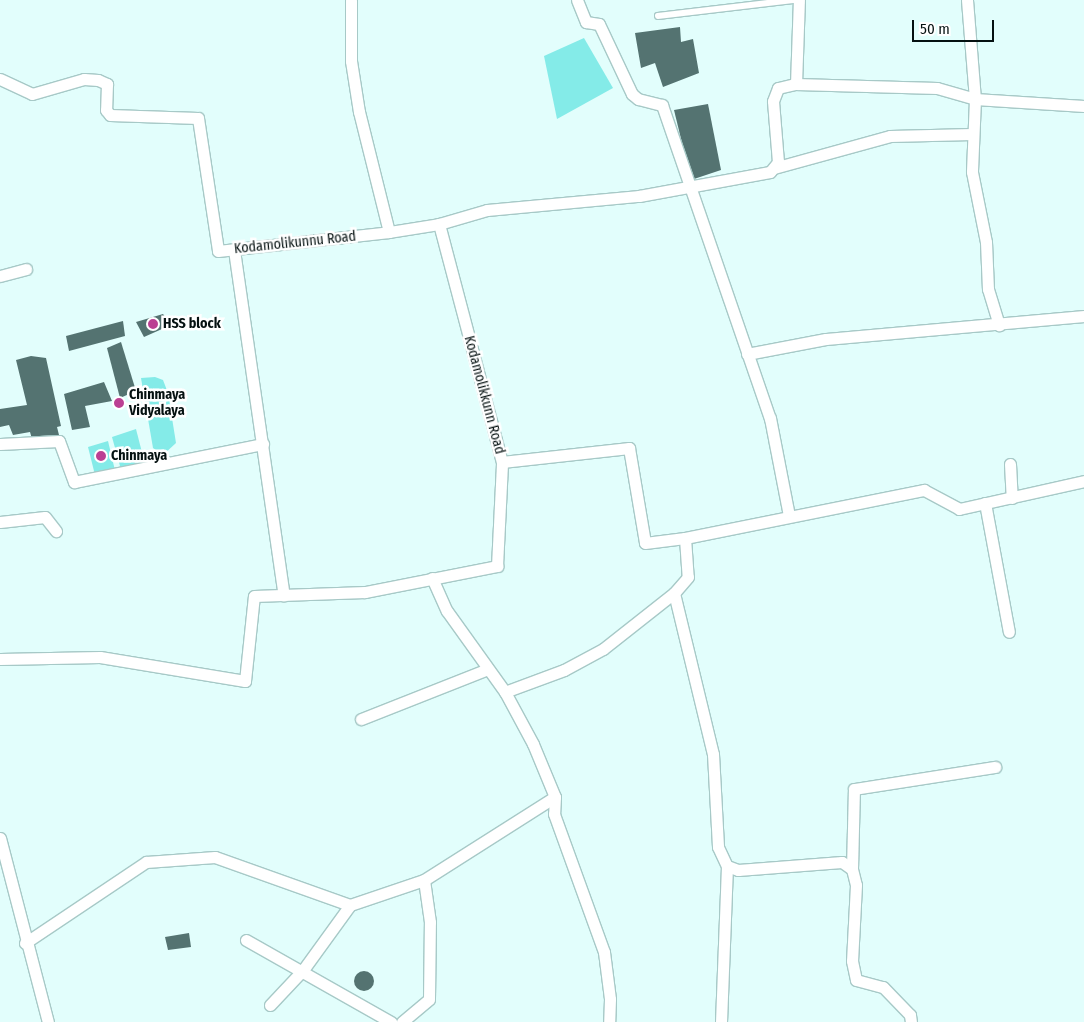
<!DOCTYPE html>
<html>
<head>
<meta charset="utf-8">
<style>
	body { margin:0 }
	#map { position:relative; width:1084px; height:1022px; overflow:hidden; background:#e2fefc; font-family:"Fira Sans Condensed",sans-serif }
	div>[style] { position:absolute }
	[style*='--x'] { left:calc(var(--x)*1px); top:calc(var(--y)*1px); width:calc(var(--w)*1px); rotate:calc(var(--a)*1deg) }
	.green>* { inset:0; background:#84ebe8 }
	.building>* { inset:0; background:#547371 }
	.round { border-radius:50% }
	.roads { filter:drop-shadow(1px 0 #a7c9c7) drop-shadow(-1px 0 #a7c9c7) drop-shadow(0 1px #a7c9c7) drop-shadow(0 -1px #a7c9c7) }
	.service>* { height:5.5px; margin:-2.75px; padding:0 2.75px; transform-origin:2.75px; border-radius:2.75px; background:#fff }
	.minor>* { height:11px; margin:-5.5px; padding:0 5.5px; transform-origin:5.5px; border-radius:5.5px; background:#fff }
	.dots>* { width:14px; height:14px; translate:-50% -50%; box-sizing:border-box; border:2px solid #fff; border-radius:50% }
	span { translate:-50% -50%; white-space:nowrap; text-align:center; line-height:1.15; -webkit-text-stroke:5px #fff; paint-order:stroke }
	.street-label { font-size:14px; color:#051111 }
	.poi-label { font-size:14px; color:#051111; font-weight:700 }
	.left { translate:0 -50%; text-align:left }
	.scale { position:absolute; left:912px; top:20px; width:82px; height:22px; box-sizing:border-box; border:2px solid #051111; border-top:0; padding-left:6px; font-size:15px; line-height:18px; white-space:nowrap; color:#051111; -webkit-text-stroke:4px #fff; paint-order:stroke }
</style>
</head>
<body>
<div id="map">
	<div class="green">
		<div style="clip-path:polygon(584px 38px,613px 88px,557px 119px,544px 56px)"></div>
		<div style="clip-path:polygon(155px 377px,163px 380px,168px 393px,176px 443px,163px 455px,153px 448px,141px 378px)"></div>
		<div style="clip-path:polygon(136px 429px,147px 472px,123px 477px,112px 437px)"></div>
		<div style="clip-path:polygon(108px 441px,117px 479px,97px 483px,88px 447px)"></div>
	</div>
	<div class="building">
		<div style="clip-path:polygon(680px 27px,681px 42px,693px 39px,699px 73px,663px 87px,655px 63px,641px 68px,635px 33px)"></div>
		<div style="clip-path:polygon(708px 104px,721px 170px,691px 180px,674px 110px)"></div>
		<div style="clip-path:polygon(163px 314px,171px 325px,144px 337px,136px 322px)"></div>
		<div style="clip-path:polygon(123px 321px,125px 336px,69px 351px,66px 336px)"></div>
		<div style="clip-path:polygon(121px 342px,136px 391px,120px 398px,107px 348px)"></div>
		<div style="clip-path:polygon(31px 356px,46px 358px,61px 426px,57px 427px,59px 435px,32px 439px,30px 432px,13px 435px,9px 425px,0 427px,0 409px,27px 405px,16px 360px)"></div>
		<div style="clip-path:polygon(104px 382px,112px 401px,85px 406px,90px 427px,72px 430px,64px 394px)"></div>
		<div style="clip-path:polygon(189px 933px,191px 947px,168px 950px,165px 937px)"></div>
		<div class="round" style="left:354px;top:971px;width:20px;height:20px"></div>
	</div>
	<div class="roads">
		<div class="service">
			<div style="--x:658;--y:16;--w:138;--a:-6.7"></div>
		</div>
		<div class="minor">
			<div style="--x:577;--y:0;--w:24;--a:68"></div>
			<div style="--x:586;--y:22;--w:13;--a:9"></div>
			<div style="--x:599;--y:24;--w:77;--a:64.8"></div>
			<div style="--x:632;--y:94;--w:8;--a:40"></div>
			<div style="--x:638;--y:99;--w:25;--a:14"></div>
			<div style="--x:662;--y:105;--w:331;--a:71"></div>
			<div style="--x:770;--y:418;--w:100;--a:79"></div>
			<div style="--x:967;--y:0;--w:99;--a:85.4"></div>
			<div style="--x:975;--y:99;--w:73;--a:92.4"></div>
			<div style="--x:972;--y:172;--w:71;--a:78.7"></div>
			<div style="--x:986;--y:242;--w:47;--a:87.6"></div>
			<div style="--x:988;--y:289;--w:38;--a:73"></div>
			<div style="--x:0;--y:79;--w:35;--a:25"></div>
			<div style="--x:32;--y:94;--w:54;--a:-16.1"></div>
			<div style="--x:84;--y:79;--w:14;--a:4"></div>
			<div style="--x:98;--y:80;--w:10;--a:24"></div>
			<div style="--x:107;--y:84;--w:26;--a:92"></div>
			<div style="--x:106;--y:110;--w:6;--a:51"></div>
			<div style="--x:110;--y:115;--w:88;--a:2"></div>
			<div style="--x:198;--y:118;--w:134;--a:81.4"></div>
			<div style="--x:218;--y:251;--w:172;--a:-6.3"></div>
			<div style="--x:389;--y:232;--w:124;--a:-104"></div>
			<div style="--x:359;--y:112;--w:52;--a:-98.9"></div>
			<div style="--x:351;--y:61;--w:61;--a:-90"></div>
			<div style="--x:796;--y:84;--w:84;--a:-88"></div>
			<div style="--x:774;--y:168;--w:120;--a:-15.4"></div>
			<div style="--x:890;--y:136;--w:82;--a:-1.4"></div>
			<div style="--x:439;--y:224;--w:50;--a:-16.3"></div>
			<div style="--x:487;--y:210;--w:153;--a:-5.3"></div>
			<div style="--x:639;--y:196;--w:133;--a:-10.4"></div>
			<div style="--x:770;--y:172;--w:13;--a:-51"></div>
			<div style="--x:778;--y:162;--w:61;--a:-94.7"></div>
			<div style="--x:773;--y:101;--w:14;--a:-69"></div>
			<div style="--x:778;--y:88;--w:18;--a:-13"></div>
			<div style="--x:796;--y:84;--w:141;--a:1.6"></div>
			<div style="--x:937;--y:88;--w:40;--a:16"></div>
			<div style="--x:975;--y:99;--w:109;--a:3.7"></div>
			<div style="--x:389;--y:232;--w:51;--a:-9.1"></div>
			<div style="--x:439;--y:224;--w:246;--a:75.2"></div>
			<div style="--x:502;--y:462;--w:128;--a:-6.3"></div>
			<div style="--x:629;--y:448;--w:96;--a:80.4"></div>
			<div style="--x:645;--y:543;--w:40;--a:-7.1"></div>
			<div style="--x:685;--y:538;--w:39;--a:86"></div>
			<div style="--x:688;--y:577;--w:21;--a:131"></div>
			<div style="--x:674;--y:593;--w:90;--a:141.7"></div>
			<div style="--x:603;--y:649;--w:44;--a:151.7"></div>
			<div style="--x:564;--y:670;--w:63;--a:159.6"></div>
			<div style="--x:505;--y:692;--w:59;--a:61.7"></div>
			<div style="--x:533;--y:744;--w:57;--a:67.5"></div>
			<div style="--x:234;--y:250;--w:349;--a:81.8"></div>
			<div style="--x:0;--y:276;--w:27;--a:-15"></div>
			<div style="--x:747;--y:354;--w:80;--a:-10.8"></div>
			<div style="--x:826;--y:339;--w:259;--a:-5.1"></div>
			<div style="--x:0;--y:444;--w:59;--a:-2.9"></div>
			<div style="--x:59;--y:441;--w:44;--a:69.9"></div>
			<div style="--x:74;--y:482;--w:193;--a:-11.4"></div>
			<div style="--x:1010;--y:464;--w:34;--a:87"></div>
			<div style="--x:985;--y:503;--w:131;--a:79.5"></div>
			<div style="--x:0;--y:522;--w:45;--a:-6.3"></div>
			<div style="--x:45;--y:517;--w:18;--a:52"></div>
			<div style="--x:685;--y:538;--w:244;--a:-11.4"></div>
			<div style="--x:924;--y:490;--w:40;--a:28"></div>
			<div style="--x:959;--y:509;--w:128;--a:-12.6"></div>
			<div style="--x:432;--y:578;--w:36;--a:66"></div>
			<div style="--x:447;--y:611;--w:100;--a:54.4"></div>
			<div style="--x:674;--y:593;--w:166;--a:76.4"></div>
			<div style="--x:713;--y:754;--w:93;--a:86.9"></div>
			<div style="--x:718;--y:847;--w:21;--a:65"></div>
			<div style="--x:727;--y:866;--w:12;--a:20"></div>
			<div style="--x:738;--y:870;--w:104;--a:-4.4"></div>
			<div style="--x:842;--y:862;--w:12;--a:35"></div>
			<div style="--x:852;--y:869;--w:16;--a:76"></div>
			<div style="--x:856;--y:885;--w:76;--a:93"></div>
			<div style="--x:852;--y:961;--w:19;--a:78"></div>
			<div style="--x:856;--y:980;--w:28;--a:15"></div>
			<div style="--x:883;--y:987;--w:39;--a:46"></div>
			<div style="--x:910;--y:1015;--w:7;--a:82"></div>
			<div style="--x:0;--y:659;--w:100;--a:-1.1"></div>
			<div style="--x:100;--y:657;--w:147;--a:9.4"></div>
			<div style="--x:245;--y:681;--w:85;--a:-84"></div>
			<div style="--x:254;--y:596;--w:111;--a:-2.1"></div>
			<div style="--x:365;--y:592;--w:135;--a:-11.1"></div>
			<div style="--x:497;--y:566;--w:104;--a:-87.2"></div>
			<div style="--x:361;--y:719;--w:136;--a:-21.5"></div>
			<div style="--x:0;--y:838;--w:190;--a:75.4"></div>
			<div style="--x:852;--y:869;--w:80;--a:-88.6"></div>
			<div style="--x:854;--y:789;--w:143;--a:-8.9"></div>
			<div style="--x:246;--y:940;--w:167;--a:29.5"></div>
			<div style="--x:25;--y:943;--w:146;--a:-33.8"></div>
			<div style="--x:146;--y:862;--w:69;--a:-4.1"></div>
			<div style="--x:215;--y:857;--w:143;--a:19.6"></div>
			<div style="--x:270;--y:1005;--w:48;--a:-46.7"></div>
			<div style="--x:303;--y:970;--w:80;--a:-54.1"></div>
			<div style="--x:350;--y:905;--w:78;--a:-18.7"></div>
			<div style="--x:424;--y:880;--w:155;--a:-32.4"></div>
			<div style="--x:555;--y:797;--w:17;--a:93"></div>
			<div style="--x:554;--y:814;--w:147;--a:70.1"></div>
			<div style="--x:604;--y:952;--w:47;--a:82.7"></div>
			<div style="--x:610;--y:999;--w:23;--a:92"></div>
			<div style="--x:402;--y:1022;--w:35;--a:-40"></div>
			<div style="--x:429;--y:999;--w:77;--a:-89.3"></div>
			<div style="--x:430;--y:922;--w:42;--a:-98.1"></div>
			<div style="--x:721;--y:1022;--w:156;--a:-87.8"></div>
		</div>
	</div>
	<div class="dots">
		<div style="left:153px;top:324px;background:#bb4093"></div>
		<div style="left:119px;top:403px;background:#bb4093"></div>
		<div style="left:101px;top:456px;background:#bb4093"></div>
	</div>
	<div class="street-label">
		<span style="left:295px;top:243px;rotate:-6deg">Kodamolikunnu Road</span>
		<span style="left:484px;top:395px;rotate:75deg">Kodamolikkunn Road</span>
	</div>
	<div class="poi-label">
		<span class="left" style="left:163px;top:324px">HSS block</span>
		<span class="left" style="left:129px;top:403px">Chinmaya<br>Vidyalaya</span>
		<span class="left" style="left:111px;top:456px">Chinmaya</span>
	</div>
	<div class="scale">50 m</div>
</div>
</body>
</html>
